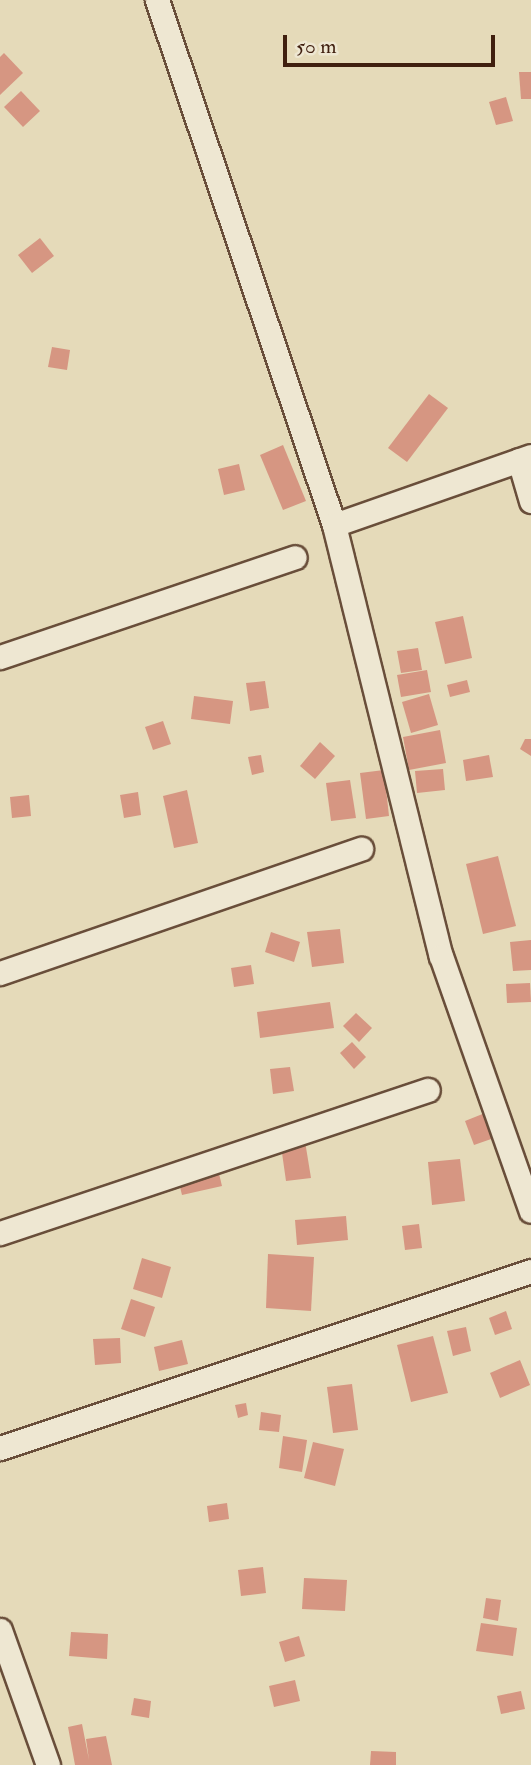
<!DOCTYPE html>
<html>
<head>
<meta charset="utf-8">
<style>
	body { margin:0 }
	#map { position:relative; width:531px; height:1765px; overflow:hidden; background:#e5dab9; font-family:"IM FELL Double Pica",serif }
	div>[style] { position:absolute }
	[style*='--x'] { left:calc(var(--x)*1px); top:calc(var(--y)*1px); width:calc(var(--w)*1px); rotate:calc(var(--a)*1deg) }
	.building>* { inset:0; background:#d69682 }
	.roads { filter:drop-shadow(2px 0 #694e3a) drop-shadow(-2px 0 #694e3a) drop-shadow(0 2px #694e3a) drop-shadow(0 -2px #694e3a) }
	.street>* { height:23px; margin:-11.5px; padding:0 11.5px; transform-origin:11.5px; border-radius:11.5px; background:#eee7d2 }
	span { translate:-50% -50%; white-space:nowrap; text-align:center; line-height:1.15; -webkit-text-stroke:6px #eee7d2; paint-order:stroke }
	.scale { position:absolute; left:283px; top:35px; width:212px; height:32px; box-sizing:border-box; border:4px solid #401f0f; border-top:0; padding-left:9px; font-size:21px; line-height:24px; white-space:nowrap; color:#401f0f; -webkit-text-stroke:5px #eee7d2; paint-order:stroke }
</style>
</head>
<body>
<div id="map">
	<div class="building">
		<div style="clip-path:polygon(4px 53px,23px 73px,0 95px,0 57px)"></div>
		<div style="clip-path:polygon(519px 72px,531px 72px,531px 99px,521px 99px)"></div>
		<div style="clip-path:polygon(21px 91px,40px 111px,23px 127px,4px 107px)"></div>
		<div style="clip-path:polygon(506px 97px,513px 121px,496px 125px,489px 102px)"></div>
		<div style="clip-path:polygon(40px 238px,54px 256px,32px 273px,18px 255px)"></div>
		<div style="clip-path:polygon(52px 347px,70px 350px,67px 370px,48px 367px)"></div>
		<div style="clip-path:polygon(429px 394px,448px 408px,407px 462px,388px 448px)"></div>
		<div style="clip-path:polygon(283px 445px,306px 501px,283px 510px,260px 455px)"></div>
		<div style="clip-path:polygon(239px 464px,245px 490px,224px 495px,218px 469px)"></div>
		<div style="clip-path:polygon(463px 616px,472px 658px,445px 664px,435px 622px)"></div>
		<div style="clip-path:polygon(418px 648px,422px 670px,401px 673px,397px 651px)"></div>
		<div style="clip-path:polygon(427px 670px,431px 692px,401px 697px,397px 675px)"></div>
		<div style="clip-path:polygon(467px 680px,470px 692px,450px 697px,447px 685px)"></div>
		<div style="clip-path:polygon(265px 681px,269px 708px,250px 711px,246px 683px)"></div>
		<div style="clip-path:polygon(429px 694px,438px 725px,411px 733px,402px 702px)"></div>
		<div style="clip-path:polygon(194px 696px,233px 701px,230px 724px,191px 719px)"></div>
		<div style="clip-path:polygon(163px 721px,171px 744px,153px 750px,145px 727px)"></div>
		<div style="clip-path:polygon(440px 730px,446px 763px,409px 770px,403px 737px)"></div>
		<div style="clip-path:polygon(525px 739px,531px 739px,531px 756px,520px 749px)"></div>
		<div style="clip-path:polygon(320px 742px,335px 756px,315px 779px,300px 766px)"></div>
		<div style="clip-path:polygon(261px 755px,264px 772px,252px 775px,248px 757px)"></div>
		<div style="clip-path:polygon(489px 755px,493px 777px,466px 781px,463px 760px)"></div>
		<div style="clip-path:polygon(443px 769px,445px 790px,417px 793px,415px 771px)"></div>
		<div style="clip-path:polygon(384px 770px,389px 816px,366px 819px,360px 773px)"></div>
		<div style="clip-path:polygon(350px 780px,356px 818px,331px 821px,326px 783px)"></div>
		<div style="clip-path:polygon(187px 790px,198px 843px,174px 848px,163px 796px)"></div>
		<div style="clip-path:polygon(138px 792px,141px 815px,124px 818px,120px 795px)"></div>
		<div style="clip-path:polygon(29px 795px,31px 816px,12px 818px,10px 797px)"></div>
		<div style="clip-path:polygon(498px 856px,516px 926px,483px 934px,466px 864px)"></div>
		<div style="clip-path:polygon(340px 929px,344px 963px,312px 967px,307px 932px)"></div>
		<div style="clip-path:polygon(271px 932px,300px 942px,294px 962px,265px 952px)"></div>
		<div style="clip-path:polygon(531px 940px,531px 970px,513px 971px,510px 942px)"></div>
		<div style="clip-path:polygon(251px 965px,254px 984px,234px 987px,231px 968px)"></div>
		<div style="clip-path:polygon(530px 983px,531px 1002px,507px 1003px,506px 984px)"></div>
		<div style="clip-path:polygon(330px 1002px,334px 1028px,260px 1038px,257px 1012px)"></div>
		<div style="clip-path:polygon(356px 1013px,372px 1028px,359px 1042px,343px 1026px)"></div>
		<div style="clip-path:polygon(352px 1042px,366px 1057px,354px 1069px,340px 1053px)"></div>
		<div style="clip-path:polygon(290px 1067px,294px 1091px,273px 1094px,270px 1069px)"></div>
		<div style="clip-path:polygon(485px 1113px,494px 1138px,474px 1145px,465px 1121px)"></div>
		<div style="clip-path:polygon(303px 1129px,311px 1178px,286px 1181px,279px 1132px)"></div>
		<div style="clip-path:polygon(214px 1153px,222px 1186px,182px 1195px,174px 1162px)"></div>
		<div style="clip-path:polygon(460px 1159px,465px 1201px,432px 1205px,428px 1162px)"></div>
		<div style="clip-path:polygon(346px 1216px,348px 1240px,297px 1245px,295px 1220px)"></div>
		<div style="clip-path:polygon(419px 1224px,422px 1248px,405px 1250px,402px 1226px)"></div>
		<div style="clip-path:polygon(268px 1254px,314px 1257px,311px 1311px,266px 1308px)"></div>
		<div style="clip-path:polygon(142px 1258px,171px 1267px,162px 1298px,133px 1289px)"></div>
		<div style="clip-path:polygon(131px 1299px,155px 1307px,145px 1337px,121px 1329px)"></div>
		<div style="clip-path:polygon(506px 1311px,512px 1329px,495px 1335px,489px 1318px)"></div>
		<div style="clip-path:polygon(466px 1327px,471px 1351px,453px 1356px,447px 1331px)"></div>
		<div style="clip-path:polygon(433px 1336px,448px 1393px,411px 1402px,397px 1345px)"></div>
		<div style="clip-path:polygon(120px 1338px,121px 1363px,95px 1365px,93px 1339px)"></div>
		<div style="clip-path:polygon(182px 1340px,188px 1364px,159px 1371px,154px 1347px)"></div>
		<div style="clip-path:polygon(520px 1360px,530px 1385px,500px 1398px,490px 1373px)"></div>
		<div style="clip-path:polygon(352px 1384px,358px 1430px,333px 1433px,327px 1387px)"></div>
		<div style="clip-path:polygon(246px 1403px,248px 1415px,238px 1418px,235px 1405px)"></div>
		<div style="clip-path:polygon(261px 1412px,281px 1415px,279px 1432px,259px 1430px)"></div>
		<div style="clip-path:polygon(283px 1436px,307px 1440px,302px 1472px,279px 1468px)"></div>
		<div style="clip-path:polygon(313px 1442px,344px 1449px,335px 1486px,304px 1478px)"></div>
		<div style="clip-path:polygon(227px 1503px,229px 1519px,209px 1522px,207px 1506px)"></div>
		<div style="clip-path:polygon(263px 1567px,266px 1593px,241px 1596px,238px 1570px)"></div>
		<div style="clip-path:polygon(304px 1578px,347px 1580px,345px 1611px,302px 1609px)"></div>
		<div style="clip-path:polygon(486px 1598px,501px 1600px,498px 1621px,483px 1618px)"></div>
		<div style="clip-path:polygon(481px 1623px,517px 1628px,513px 1656px,476px 1651px)"></div>
		<div style="clip-path:polygon(71px 1632px,108px 1634px,107px 1659px,69px 1656px)"></div>
		<div style="clip-path:polygon(299px 1636px,305px 1656px,285px 1662px,279px 1642px)"></div>
		<div style="clip-path:polygon(295px 1680px,300px 1701px,274px 1707px,269px 1686px)"></div>
		<div style="clip-path:polygon(521px 1691px,525px 1709px,501px 1714px,497px 1696px)"></div>
		<div style="clip-path:polygon(134px 1698px,151px 1701px,149px 1718px,131px 1715px)"></div>
		<div style="clip-path:polygon(82px 1724px,89px 1760px,86px 1739px,106px 1736px,112px 1765px,75px 1765px,68px 1727px)"></div>
		<div style="clip-path:polygon(371px 1751px,396px 1752px,396px 1765px,370px 1765px)"></div>
	</div>
	<div class="roads">
		<div class="street">
			<div style="--x:157;--y:0;--w:554;--a:71.37"></div>
			<div style="--x:334;--y:525;--w:444;--a:76.1"></div>
			<div style="--x:441;--y:956;--w:270;--a:70.6"></div>
			<div style="--x:519;--y:460;--w:43;--a:73.7"></div>
			<div style="--x:334;--y:525;--w:209;--a:-19.3"></div>
			<div style="--x:0;--y:657;--w:311;--a:-18.7"></div>
			<div style="--x:0;--y:973;--w:382;--a:-19"></div>
			<div style="--x:0;--y:1233;--w:451;--a:-18.5"></div>
			<div style="--x:0;--y:1448;--w:560;--a:-18.43"></div>
			<div style="--x:0;--y:1630;--w:143;--a:70.4"></div>
		</div>
	</div>
	<div class="scale">50 m</div>
</div>
</body>
</html>
